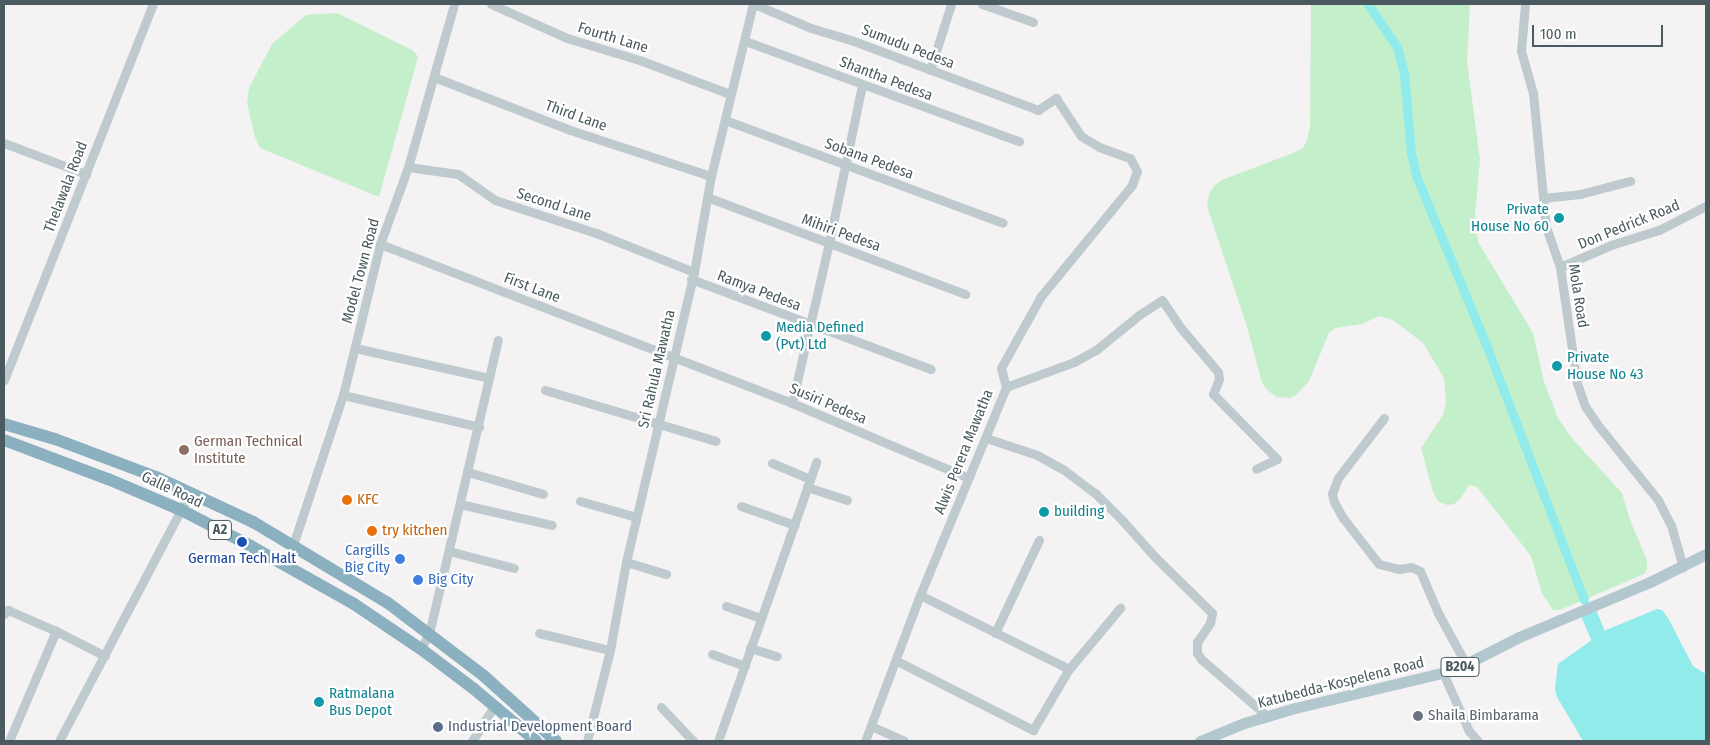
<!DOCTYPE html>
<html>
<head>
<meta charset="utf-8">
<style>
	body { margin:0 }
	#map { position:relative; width:1710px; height:745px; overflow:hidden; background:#f4f2f3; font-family:"Fira Sans Condensed",sans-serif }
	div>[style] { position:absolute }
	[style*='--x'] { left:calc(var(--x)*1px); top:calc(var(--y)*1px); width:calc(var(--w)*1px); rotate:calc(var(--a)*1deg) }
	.green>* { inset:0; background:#c3efca }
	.water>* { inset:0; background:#91ebea }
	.canal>* { height:9px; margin:-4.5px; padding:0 4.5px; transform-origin:4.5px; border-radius:4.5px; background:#91ebea }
	.river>* { height:16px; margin:-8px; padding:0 8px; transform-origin:8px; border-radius:8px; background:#91ebea }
	.minor>* { height:9px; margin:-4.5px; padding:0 4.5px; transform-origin:4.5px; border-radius:4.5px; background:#becace }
	.major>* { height:11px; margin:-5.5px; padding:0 5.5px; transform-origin:5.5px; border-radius:5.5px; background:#b3c7cf }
	.highway>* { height:12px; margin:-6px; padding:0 6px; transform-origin:6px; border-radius:6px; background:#8bb0bf }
	.dots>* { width:14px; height:14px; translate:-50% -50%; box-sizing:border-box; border:2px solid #fff; border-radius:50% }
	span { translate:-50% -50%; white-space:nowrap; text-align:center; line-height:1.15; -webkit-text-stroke:4.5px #fff; paint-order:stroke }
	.shield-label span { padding:1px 4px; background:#fff; border:1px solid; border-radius:4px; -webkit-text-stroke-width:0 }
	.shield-label { font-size:14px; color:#4a5a5f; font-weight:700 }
	.street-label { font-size:15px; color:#4a5a5f }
	.culture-label { font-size:15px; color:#0d838f }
	.right { translate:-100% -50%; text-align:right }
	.left { translate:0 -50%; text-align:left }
	.education-label { font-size:15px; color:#785e54 }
	.food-label { font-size:15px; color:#c56008 }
	.shop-label { font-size:15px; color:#366cbe }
	.transit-label { font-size:15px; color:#164399 }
	.worship-label { font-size:15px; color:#5b616d }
	.service-label { font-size:15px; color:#4e5e75 }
	.frame { position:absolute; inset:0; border:5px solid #4a5a5f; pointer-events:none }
	.scale { position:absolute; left:1532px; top:25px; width:131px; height:22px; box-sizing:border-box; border:2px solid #4a5a5f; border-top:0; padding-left:6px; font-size:15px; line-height:18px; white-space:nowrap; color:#4a5a5f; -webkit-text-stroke:4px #fff; paint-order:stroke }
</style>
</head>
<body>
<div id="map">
	<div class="green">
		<div style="clip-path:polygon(1311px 4px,1470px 4px,1467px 61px,1480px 160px,1475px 214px,1478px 242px,1533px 333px,1544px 382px,1558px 418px,1570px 436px,1622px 493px,1629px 517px,1647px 561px,1647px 569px,1644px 574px,1560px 610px,1553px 610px,1542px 593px,1531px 556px,1477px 487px,1469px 485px,1461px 498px,1454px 504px,1447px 505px,1438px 501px,1433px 492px,1421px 448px,1443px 415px,1446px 403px,1444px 378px,1423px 343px,1393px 320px,1379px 316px,1362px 324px,1335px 328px,1329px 333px,1309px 381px,1296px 395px,1289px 398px,1277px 397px,1268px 391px,1262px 383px,1248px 330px,1207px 206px,1209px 194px,1214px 186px,1222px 180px,1293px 153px,1303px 148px,1307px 140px,1310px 127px)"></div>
		<div style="clip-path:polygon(337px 13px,414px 51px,418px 57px,379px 197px,260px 148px,255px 137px,247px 103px,249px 88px,272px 44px,306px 15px)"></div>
	</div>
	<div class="water">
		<div style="clip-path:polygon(1657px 609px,1662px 610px,1668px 618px,1693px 666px,1706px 674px,1706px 741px,1583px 741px,1557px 697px,1555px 689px,1558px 664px,1606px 630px)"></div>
	</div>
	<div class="canal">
		<div style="--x:1368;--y:4;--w:52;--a:56"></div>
		<div style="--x:1397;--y:47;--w:27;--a:75"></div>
		<div style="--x:1404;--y:73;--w:80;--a:85"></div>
		<div style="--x:1411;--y:153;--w:26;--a:77"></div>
		<div style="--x:1417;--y:178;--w:183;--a:67.5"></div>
		<div style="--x:1487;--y:347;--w:271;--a:69"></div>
	</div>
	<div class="river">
		<div style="--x:1589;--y:614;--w:23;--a:67"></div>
	</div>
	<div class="minor">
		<div style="--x:491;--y:4;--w:83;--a:24.1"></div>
		<div style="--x:567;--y:38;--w:78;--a:17"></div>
		<div style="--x:642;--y:61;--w:94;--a:20.6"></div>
		<div style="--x:754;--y:4;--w:62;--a:22.8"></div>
		<div style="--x:811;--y:28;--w:42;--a:16.7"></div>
		<div style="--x:851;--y:40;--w:200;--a:20.5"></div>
		<div style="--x:1038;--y:110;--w:22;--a:-34"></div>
		<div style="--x:1056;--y:98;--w:45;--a:56.7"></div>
		<div style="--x:1081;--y:136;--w:21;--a:31"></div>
		<div style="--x:1099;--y:147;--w:33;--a:20"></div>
		<div style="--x:1130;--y:158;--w:15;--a:62"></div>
		<div style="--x:1137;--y:171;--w:15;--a:110"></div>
		<div style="--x:1132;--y:185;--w:144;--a:129.3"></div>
		<div style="--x:1041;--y:296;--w:82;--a:119.1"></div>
		<div style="--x:1001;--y:368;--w:20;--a:75"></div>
		<div style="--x:982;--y:4;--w:54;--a:19.4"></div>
		<div style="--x:1525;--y:4;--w:47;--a:94.9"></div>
		<div style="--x:1521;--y:51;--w:44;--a:74.1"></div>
		<div style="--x:1533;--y:93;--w:135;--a:84.5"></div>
		<div style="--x:1546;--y:227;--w:42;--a:70.7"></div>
		<div style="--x:1560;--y:267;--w:117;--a:81.7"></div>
		<div style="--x:1577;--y:383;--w:24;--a:71"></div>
		<div style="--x:1585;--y:406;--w:22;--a:56"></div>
		<div style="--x:1597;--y:424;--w:97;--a:51.2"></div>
		<div style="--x:1658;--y:500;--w:28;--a:63"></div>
		<div style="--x:1671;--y:525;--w:44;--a:74.1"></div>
		<div style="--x:745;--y:41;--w:292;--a:20.1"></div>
		<div style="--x:930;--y:70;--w:69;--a:-72.3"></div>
		<div style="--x:434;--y:77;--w:146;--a:21.3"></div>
		<div style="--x:570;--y:130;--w:148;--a:18.1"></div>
		<div style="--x:725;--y:120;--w:296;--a:20.3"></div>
		<div style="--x:4;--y:143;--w:88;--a:20.7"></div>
		<div style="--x:408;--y:167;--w:50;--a:8"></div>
		<div style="--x:458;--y:174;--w:45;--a:35.1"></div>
		<div style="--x:495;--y:200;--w:106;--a:18.1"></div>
		<div style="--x:596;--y:233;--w:105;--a:21.7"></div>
		<div style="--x:707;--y:197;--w:276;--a:20.6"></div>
		<div style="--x:1543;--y:198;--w:37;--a:-6"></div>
		<div style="--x:1580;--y:194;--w:52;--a:-14.6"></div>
		<div style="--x:380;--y:244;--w:442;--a:21.1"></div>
		<div style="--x:792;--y:403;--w:192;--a:23"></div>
		<div style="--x:1560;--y:267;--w:56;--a:-23.3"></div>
		<div style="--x:1611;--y:245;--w:50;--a:-17.4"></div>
		<div style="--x:1659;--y:230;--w:53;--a:-27.1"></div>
		<div style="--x:691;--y:279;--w:256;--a:20.6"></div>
		<div style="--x:355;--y:348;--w:137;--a:12.6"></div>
		<div style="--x:489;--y:378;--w:262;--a:103.2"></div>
		<div style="--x:429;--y:633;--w:18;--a:117"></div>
		<div style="--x:489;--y:378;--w:39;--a:-77"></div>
		<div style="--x:4;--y:380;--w:404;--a:-68.4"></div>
		<div style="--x:545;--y:390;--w:178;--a:16.6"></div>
		<div style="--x:343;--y:395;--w:140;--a:13.2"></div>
		<div style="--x:792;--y:403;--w:164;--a:-77"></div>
		<div style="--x:829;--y:243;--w:161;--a:-78.2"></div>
		<div style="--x:1384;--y:418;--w:76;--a:127.5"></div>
		<div style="--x:1338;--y:478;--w:17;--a:111"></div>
		<div style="--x:1332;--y:494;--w:8;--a:76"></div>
		<div style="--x:1334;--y:502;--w:18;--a:61"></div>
		<div style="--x:1343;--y:518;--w:58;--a:52"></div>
		<div style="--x:1379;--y:564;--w:21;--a:14"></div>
		<div style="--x:1399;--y:569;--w:12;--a:-9"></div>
		<div style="--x:1411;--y:567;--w:10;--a:24"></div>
		<div style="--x:1420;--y:571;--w:46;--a:66.8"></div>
		<div style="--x:1438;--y:613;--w:58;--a:61.2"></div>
		<div style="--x:986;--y:438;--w:54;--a:18.4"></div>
		<div style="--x:1037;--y:455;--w:31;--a:29"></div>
		<div style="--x:1064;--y:470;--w:39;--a:37"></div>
		<div style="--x:1095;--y:493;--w:38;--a:45"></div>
		<div style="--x:1122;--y:520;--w:50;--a:48.3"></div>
		<div style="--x:1155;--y:557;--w:80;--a:44.5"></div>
		<div style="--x:1212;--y:613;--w:10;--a:101"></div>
		<div style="--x:1210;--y:623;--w:23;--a:124"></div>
		<div style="--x:1197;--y:642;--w:11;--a:90"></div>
		<div style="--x:1197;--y:653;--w:7;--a:56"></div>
		<div style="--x:1201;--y:659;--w:87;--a:40.8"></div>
		<div style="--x:772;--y:463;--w:41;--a:22.8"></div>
		<div style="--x:468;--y:472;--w:78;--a:16.3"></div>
		<div style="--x:807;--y:487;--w:42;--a:18"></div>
		<div style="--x:580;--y:501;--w:58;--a:15.9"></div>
		<div style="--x:460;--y:504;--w:94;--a:12.9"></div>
		<div style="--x:741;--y:506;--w:57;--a:19.4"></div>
		<div style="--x:293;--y:545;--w:158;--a:-71.6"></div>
		<div style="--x:343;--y:395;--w:155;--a:-76.2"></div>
		<div style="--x:380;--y:244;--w:82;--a:-70"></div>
		<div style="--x:408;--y:167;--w:169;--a:-74.2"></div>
		<div style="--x:449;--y:551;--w:67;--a:14.7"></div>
		<div style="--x:626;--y:562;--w:42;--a:16.7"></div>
		<div style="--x:920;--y:595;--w:166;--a:26.4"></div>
		<div style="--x:726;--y:606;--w:36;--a:19"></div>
		<div style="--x:4;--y:614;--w:6;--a:-45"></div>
		<div style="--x:8;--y:610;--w:52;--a:23.6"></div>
		<div style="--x:56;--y:631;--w:55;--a:27"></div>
		<div style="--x:539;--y:633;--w:73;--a:13.5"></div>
		<div style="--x:995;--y:633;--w:103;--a:-64.7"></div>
		<div style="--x:750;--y:648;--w:28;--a:17"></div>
		<div style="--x:712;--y:654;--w:35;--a:20"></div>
		<div style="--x:897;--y:661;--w:153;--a:26.9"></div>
		<div style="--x:1033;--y:730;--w:71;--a:-59.5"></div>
		<div style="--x:1069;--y:669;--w:80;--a:-50.1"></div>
		<div style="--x:1443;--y:673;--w:64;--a:65.9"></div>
		<div style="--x:1469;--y:731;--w:13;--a:48"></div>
		<div style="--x:661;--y:707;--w:47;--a:46.7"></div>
		<div style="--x:871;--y:726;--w:36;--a:24"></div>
		<div style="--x:9;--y:741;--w:120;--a:-66.9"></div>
		<div style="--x:59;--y:741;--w:280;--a:-62.2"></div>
		<div style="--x:472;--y:741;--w:41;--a:-57.8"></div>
		<div style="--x:587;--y:741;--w:94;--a:-75.8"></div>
		<div style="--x:610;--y:650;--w:89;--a:-79.7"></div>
		<div style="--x:626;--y:562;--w:298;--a:-76.8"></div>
		<div style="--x:694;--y:272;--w:97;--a:-80"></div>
		<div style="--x:711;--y:176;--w:177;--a:-76.3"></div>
		<div style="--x:718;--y:741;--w:296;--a:-70.6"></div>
		<div style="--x:865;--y:741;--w:156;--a:-69.4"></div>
		<div style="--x:920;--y:595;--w:225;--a:-67.5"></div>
		<div style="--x:1006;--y:387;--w:72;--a:-20.2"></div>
		<div style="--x:1074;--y:362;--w:25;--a:-29"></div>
		<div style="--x:1096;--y:350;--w:55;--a:-39.1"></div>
		<div style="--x:1139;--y:315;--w:27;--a:-33"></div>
		<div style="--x:1162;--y:300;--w:32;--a:56"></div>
		<div style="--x:1180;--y:327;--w:59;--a:49.8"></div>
		<div style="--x:1218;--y:372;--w:7;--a:82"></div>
		<div style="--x:1219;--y:379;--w:16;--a:112"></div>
		<div style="--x:1213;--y:394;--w:91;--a:45.4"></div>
		<div style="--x:1277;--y:459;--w:23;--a:155"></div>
	</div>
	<div class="major">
		<div style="--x:1200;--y:741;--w:48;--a:-22.2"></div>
		<div style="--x:1244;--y:723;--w:53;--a:-16.4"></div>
		<div style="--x:1295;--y:708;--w:163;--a:-13.4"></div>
		<div style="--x:1454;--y:670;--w:73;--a:-26.9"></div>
		<div style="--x:1519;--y:637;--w:142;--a:-22.8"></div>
		<div style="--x:1650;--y:582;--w:63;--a:-26.6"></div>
	</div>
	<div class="highway">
		<div style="--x:4;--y:424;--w:53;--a:16.4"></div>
		<div style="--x:55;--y:439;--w:108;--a:20.6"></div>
		<div style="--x:156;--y:477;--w:107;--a:24.9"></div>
		<div style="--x:253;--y:522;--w:157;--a:31"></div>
		<div style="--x:388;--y:603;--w:121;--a:37.2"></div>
		<div style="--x:484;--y:676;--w:97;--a:42.1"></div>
		<div style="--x:4;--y:440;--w:111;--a:20.6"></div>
		<div style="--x:108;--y:479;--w:79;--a:23"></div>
		<div style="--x:181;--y:510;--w:76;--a:27.2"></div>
		<div style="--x:249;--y:545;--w:120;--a:29.3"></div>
		<div style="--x:354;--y:604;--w:81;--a:33.9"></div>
		<div style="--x:421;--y:649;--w:66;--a:37"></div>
		<div style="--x:474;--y:689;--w:81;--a:40"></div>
	</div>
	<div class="dots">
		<div style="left:1559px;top:218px;background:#0f9aa8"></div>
		<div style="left:766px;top:336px;background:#0f9aa8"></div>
		<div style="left:1557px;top:366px;background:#0f9aa8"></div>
		<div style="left:184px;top:450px;background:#8d6e63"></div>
		<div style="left:347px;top:500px;background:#e8710a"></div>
		<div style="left:1044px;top:512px;background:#0f9aa8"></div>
		<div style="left:372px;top:531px;background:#e8710a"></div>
		<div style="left:242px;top:542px;background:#1a4fb4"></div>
		<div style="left:400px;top:559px;background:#3f7fe0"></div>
		<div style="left:418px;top:580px;background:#3f7fe0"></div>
		<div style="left:319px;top:702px;background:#0f9aa8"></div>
		<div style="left:1418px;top:716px;background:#6b7280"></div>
		<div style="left:438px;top:727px;background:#5c6f8a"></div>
	</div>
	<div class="shield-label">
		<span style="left:220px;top:530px">A2</span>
		<span style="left:1460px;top:667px">B204</span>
	</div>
	<div class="street-label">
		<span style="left:613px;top:38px;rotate:17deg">Fourth Lane</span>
		<span style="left:908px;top:47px;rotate:21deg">Sumudu Pedesa</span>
		<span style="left:886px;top:79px;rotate:21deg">Shantha Pedesa</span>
		<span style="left:576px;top:116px;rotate:20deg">Third Lane</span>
		<span style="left:869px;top:159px;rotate:20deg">Sobana Pedesa</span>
		<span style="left:66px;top:187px;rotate:-69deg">Thelawala Road</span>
		<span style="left:554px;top:205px;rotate:18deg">Second Lane</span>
		<span style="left:1629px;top:225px;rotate:-22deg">Don Pedrick Road</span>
		<span style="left:841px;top:233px;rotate:20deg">Mihiri Pedesa</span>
		<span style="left:361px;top:271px;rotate:-75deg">Model Town Road</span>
		<span style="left:532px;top:288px;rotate:21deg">First Lane</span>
		<span style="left:759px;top:291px;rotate:21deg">Ramya Pedesa</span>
		<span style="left:1578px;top:296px;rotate:81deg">Mola Road</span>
		<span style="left:657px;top:369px;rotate:-77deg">Sri Rahula Mawatha</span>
		<span style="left:828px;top:404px;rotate:23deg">Susiri Pedesa</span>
		<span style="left:964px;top:452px;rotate:-68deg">Alwis Perera Mawatha</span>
		<span style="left:172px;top:490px;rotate:25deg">Galle Road</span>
		<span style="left:1341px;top:683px;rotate:-14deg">Katubedda-Kospelena Road</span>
	</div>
	<div class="culture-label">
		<span class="right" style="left:1549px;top:218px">Private<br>House No 60</span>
		<span class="left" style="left:776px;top:336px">Media Defined<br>(Pvt) Ltd</span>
		<span class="left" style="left:1567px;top:366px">Private<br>House No 43</span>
		<span class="left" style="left:1054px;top:512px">building</span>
		<span class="left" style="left:329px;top:702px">Ratmalana<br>Bus Depot</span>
	</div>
	<div class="education-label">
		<span class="left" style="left:194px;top:450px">German Technical<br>Institute</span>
	</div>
	<div class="food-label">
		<span class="left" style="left:357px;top:500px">KFC</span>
		<span class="left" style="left:382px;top:531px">try kitchen</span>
	</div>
	<div class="shop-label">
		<span class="right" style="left:390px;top:559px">Cargills<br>Big City</span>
		<span class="left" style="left:428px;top:580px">Big City</span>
	</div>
	<div class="transit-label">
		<span style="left:242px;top:559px">German Tech Halt</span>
	</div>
	<div class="worship-label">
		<span class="left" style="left:1428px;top:716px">Shaila Bimbarama</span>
	</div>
	<div class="service-label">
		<span class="left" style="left:448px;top:727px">Industrial Development Board</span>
	</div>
	<div class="frame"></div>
	<div class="scale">100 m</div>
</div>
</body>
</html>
